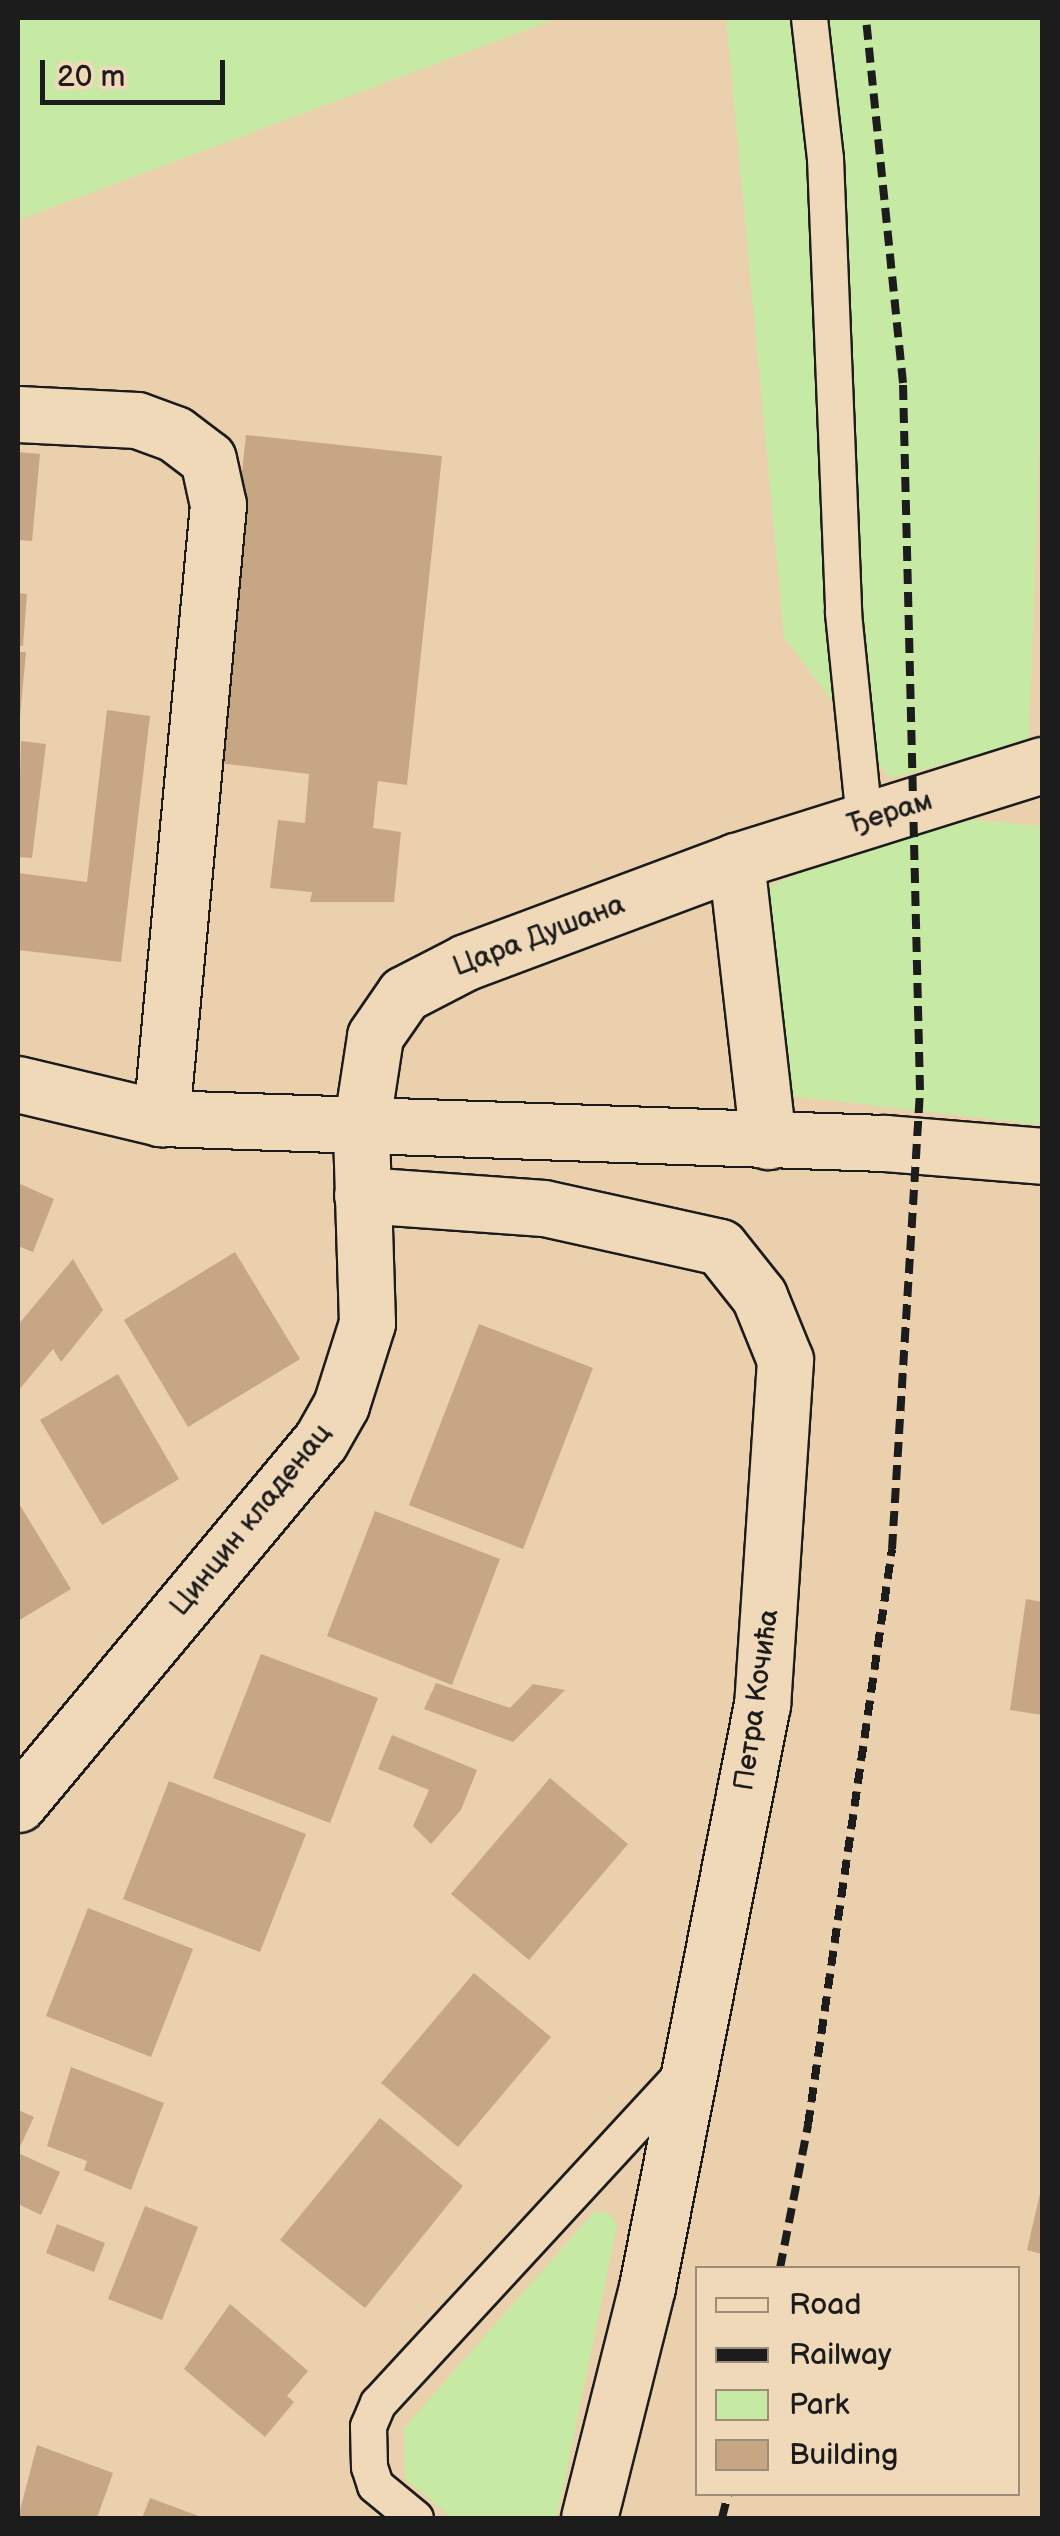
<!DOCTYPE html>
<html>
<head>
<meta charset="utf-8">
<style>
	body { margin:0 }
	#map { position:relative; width:1060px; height:2536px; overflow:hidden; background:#ebd0ad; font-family:"Balsamiq Sans",sans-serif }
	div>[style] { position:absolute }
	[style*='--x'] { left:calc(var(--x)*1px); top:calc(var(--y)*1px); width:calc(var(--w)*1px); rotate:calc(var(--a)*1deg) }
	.green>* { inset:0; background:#c6eaa3 }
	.building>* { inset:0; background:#c7a683 }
	.roads { filter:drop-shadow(2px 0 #1c1c1c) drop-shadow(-2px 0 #1c1c1c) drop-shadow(0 2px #1c1c1c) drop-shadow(0 -2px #1c1c1c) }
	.service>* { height:35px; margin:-17.5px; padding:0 17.5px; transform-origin:17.5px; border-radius:17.5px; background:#efd9b8 }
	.minor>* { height:55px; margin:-27.5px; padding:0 27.5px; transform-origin:27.5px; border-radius:27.5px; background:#efd9b8 }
	.rail>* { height:8px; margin-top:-4px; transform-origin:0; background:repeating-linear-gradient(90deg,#1c1c1c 0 15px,transparent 0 23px) }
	span { translate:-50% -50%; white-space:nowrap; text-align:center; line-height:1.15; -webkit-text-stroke:8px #efd9b8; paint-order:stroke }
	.street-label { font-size:28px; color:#1c1c1c }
	.frame { position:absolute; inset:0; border:20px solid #1c1c1c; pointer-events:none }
	.legend { position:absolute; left:695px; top:2266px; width:325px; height:230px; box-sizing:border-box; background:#efd9b8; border:2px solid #9b8d7a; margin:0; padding:12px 18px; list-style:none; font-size:30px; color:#1c1c1c }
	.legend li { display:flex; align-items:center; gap:20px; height:50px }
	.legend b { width:50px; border:2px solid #9b8d7a }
	.scale { position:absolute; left:40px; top:60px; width:185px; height:45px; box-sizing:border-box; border:5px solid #1c1c1c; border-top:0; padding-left:12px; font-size:30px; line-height:35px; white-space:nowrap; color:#1c1c1c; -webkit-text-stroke:8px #efd9b8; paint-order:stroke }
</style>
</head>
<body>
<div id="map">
	<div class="green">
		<div style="clip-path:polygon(18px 18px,559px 18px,18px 220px)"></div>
		<div style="clip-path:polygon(726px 18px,1040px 18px,1042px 369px,1029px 742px,890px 778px,784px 637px)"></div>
		<div style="clip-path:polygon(953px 818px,1042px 826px,1042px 1125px,783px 1095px,756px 893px,895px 828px)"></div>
		<div style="clip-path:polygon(594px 2212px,609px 2213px,617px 2226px,557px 2518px,453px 2518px,405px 2479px,404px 2428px)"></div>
	</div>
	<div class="building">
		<div style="clip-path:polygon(246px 435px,442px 456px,407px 785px,378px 781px,373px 828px,401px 832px,394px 902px,310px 902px,312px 892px,270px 888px,278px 820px,305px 823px,309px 774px,211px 762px)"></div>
		<div style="clip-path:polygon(18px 452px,40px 454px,32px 541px,18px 540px)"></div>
		<div style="clip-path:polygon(18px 593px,27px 594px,23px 646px,18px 646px)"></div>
		<div style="clip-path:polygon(18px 652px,26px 652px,20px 716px,18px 716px)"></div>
		<div style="clip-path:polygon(107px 710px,150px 716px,121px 962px,18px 950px,18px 873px,87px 882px)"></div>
		<div style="clip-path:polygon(21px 741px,46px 744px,32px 858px,18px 857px)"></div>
		<div style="clip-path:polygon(18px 1183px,54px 1199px,33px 1252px,18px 1246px)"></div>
		<div style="clip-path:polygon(235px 1252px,300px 1359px,188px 1427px,124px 1320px)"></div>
		<div style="clip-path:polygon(73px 1259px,103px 1310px,61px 1362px,53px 1349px,18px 1391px,18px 1325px)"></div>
		<div style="clip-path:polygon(479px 1324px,593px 1368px,523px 1549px,409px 1505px)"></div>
		<div style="clip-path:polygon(118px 1374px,179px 1479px,102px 1525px,40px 1420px)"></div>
		<div style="clip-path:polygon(18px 1502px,71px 1589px,18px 1621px)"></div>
		<div style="clip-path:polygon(375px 1511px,500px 1559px,452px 1685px,327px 1636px)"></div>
		<div style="clip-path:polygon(1026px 1599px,1042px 1602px,1042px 1715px,1010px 1710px)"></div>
		<div style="clip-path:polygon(261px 1654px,378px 1698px,330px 1823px,213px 1778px)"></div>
		<div style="clip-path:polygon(436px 1683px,510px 1708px,533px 1684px,565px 1690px,513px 1742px,424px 1709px)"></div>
		<div style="clip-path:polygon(392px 1735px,477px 1770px,461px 1810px,431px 1844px,413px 1826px,429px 1790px,378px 1769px)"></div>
		<div style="clip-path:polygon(550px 1778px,628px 1844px,529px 1960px,451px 1894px)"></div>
		<div style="clip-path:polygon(169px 1781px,306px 1834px,260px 1952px,123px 1899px)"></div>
		<div style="clip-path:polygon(88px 1908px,193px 1949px,151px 2057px,46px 2016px)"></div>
		<div style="clip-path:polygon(474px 1973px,551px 2037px,458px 2147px,381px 2083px)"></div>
		<div style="clip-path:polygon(71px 2067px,164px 2103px,131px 2190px,84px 2170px,87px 2161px,47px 2146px)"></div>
		<div style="clip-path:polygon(18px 2110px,34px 2117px,18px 2151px)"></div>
		<div style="clip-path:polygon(380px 2118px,463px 2186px,365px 2308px,280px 2240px)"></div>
		<div style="clip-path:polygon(18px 2153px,60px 2172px,41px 2215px,18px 2204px)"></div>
		<div style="clip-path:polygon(1041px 2189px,1042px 2189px,1042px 2254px,1027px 2250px)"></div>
		<div style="clip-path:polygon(145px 2206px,198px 2227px,162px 2320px,108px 2299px)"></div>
		<div style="clip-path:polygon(57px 2224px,105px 2243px,94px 2272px,46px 2253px)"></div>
		<div style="clip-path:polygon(230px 2304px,308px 2371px,287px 2396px,294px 2402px,265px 2437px,184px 2369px)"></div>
		<div style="clip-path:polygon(37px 2445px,113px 2473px,97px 2518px,18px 2518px)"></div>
		<div style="clip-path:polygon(150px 2498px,204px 2518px,142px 2518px)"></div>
	</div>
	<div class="roads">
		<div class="service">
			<div style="--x:809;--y:18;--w:141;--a:83.5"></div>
			<div style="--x:825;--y:158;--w:455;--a:87.7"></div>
			<div style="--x:843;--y:613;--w:209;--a:84.2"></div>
			<div style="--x:415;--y:2518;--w:52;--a:-140.5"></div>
			<div style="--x:375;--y:2485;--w:19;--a:-108"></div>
			<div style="--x:369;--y:2467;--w:41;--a:-91.4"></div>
			<div style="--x:368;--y:2426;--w:25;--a:-67"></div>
			<div style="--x:378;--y:2403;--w:457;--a:-47.3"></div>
		</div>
		<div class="minor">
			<div style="--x:18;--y:414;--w:119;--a:2.9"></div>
			<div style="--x:137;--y:420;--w:40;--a:20.2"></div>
			<div style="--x:175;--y:434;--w:41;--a:37.1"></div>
			<div style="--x:208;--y:459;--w:47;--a:77.7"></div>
			<div style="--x:218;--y:505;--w:616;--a:95.31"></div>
			<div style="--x:736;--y:861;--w:321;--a:-17.4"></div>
			<div style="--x:18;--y:1084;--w:147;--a:13.4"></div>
			<div style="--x:161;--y:1118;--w:724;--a:1.98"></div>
			<div style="--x:885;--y:1143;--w:158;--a:4.7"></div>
			<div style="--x:362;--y:1195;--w:182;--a:4.1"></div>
			<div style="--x:544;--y:1208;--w:180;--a:12.5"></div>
			<div style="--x:720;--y:1247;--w:63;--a:51.5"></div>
			<div style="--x:759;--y:1296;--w:69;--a:67.9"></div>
			<div style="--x:785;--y:1360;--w:345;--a:93.8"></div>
			<div style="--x:762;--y:1704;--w:594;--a:101.16"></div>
			<div style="--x:647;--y:2287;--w:238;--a:104.1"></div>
			<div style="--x:18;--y:1804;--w:471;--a:-50.2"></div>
			<div style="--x:320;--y:1442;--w:43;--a:-60.4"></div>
			<div style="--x:341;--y:1405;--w:86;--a:-72.4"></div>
			<div style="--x:367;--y:1323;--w:195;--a:-91.8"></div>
			<div style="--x:361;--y:1128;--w:93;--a:-81.3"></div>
			<div style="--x:375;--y:1036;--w:51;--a:-55.4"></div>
			<div style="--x:404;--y:994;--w:70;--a:-27.3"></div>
			<div style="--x:466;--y:962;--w:288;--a:-20.5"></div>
			<div style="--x:736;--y:861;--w:282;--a:83.5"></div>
		</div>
	</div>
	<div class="rail">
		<div style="--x:780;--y:2268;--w:146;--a:-78.9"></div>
		<div style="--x:808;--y:2125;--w:582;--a:-81.7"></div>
		<div style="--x:892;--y:1549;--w:460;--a:-86.5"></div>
		<div style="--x:920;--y:1090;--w:707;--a:-91.38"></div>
		<div style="--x:903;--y:383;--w:367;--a:-95.8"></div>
		<div style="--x:722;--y:2518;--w:25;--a:-76"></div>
	</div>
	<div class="street-label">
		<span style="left:890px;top:813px;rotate:-17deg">Ђерам</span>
		<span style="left:539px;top:936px;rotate:-21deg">Цара Душана</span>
		<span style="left:251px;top:1520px;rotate:-51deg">Цинцин кладенац</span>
		<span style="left:757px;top:1700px;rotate:-82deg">Петра Кочића</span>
	</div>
	<div class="frame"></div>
	<ul class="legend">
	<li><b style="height:12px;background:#efd9b8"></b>Road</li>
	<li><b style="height:12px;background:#1c1c1c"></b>Railway</li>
	<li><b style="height:28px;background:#c6eaa3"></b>Park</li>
	<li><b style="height:28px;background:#c7a683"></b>Building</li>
	</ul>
	<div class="scale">20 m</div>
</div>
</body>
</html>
